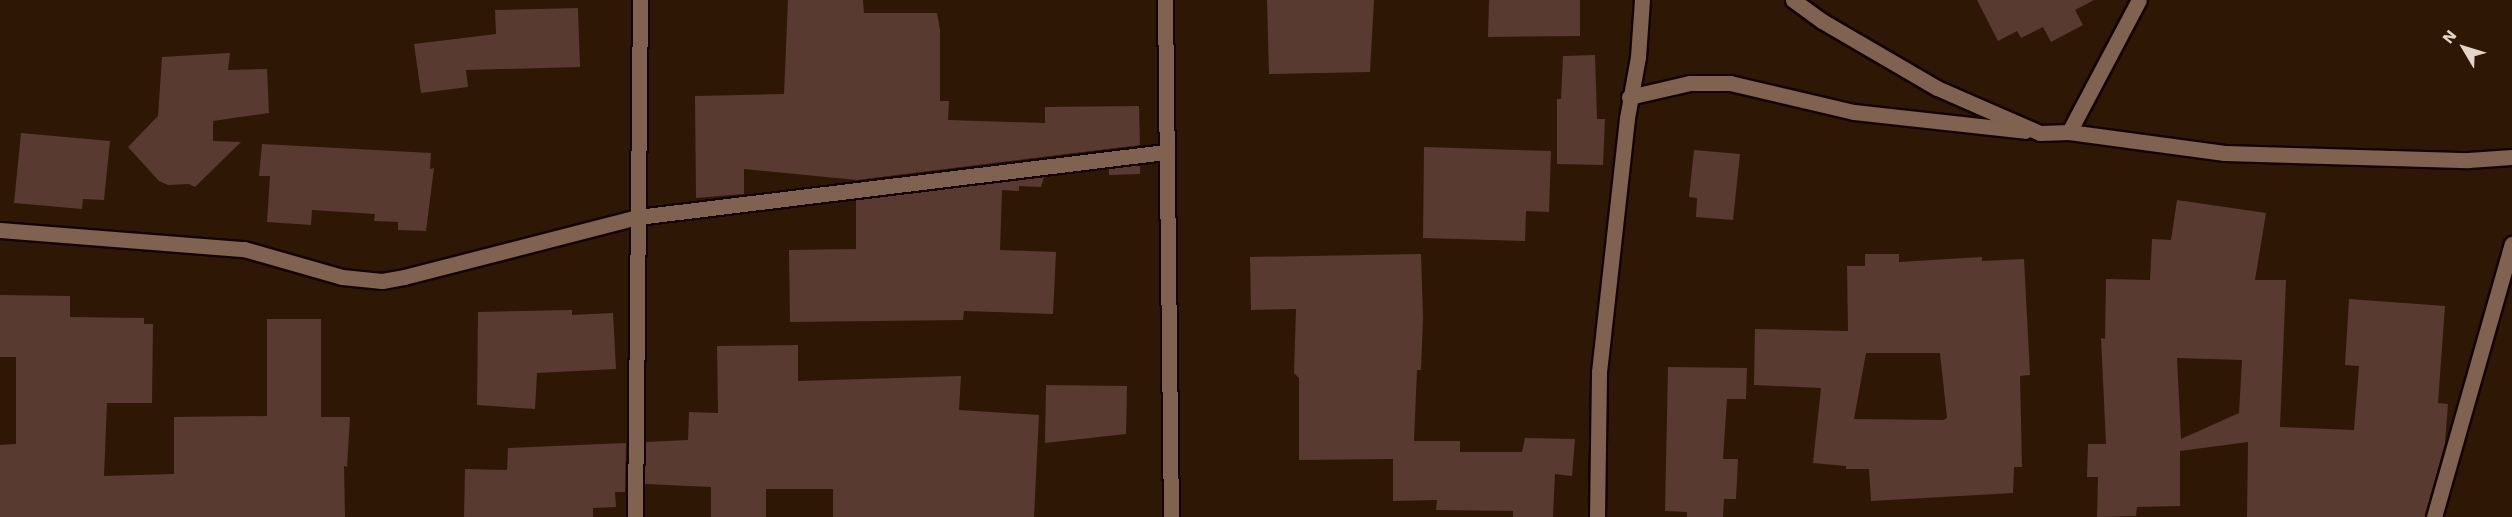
<!DOCTYPE html>
<html>
<head>
<meta charset="utf-8">
<style>
	body { margin:0 }
	#map { position:relative; width:2512px; height:517px; overflow:hidden; background:#2e1705; font-family:"Work Sans",sans-serif }
	div>[style] { position:absolute }
	[style*='--x'] { left:calc(var(--x)*1px); top:calc(var(--y)*1px); width:calc(var(--w)*1px); rotate:calc(var(--a)*1deg) }
	.building>* { inset:0; background:#593a30 }
	.roads { filter:drop-shadow(2px 0 #150300) drop-shadow(-2px 0 #150300) drop-shadow(0 2px #150300) drop-shadow(0 -2px #150300) }
	.street>* { height:15px; margin:-7.5px; padding:0 7.5px; transform-origin:7.5px; border-radius:7.5px; background:#7f624f }
	span { translate:-50% -50%; white-space:nowrap; text-align:center; line-height:1.15; -webkit-text-stroke:4.5px #2e1705; paint-order:stroke }
	.north { position:absolute; left:2434px; top:18px; width:60px; height:60px; -webkit-text-stroke:4px #2e1705; paint-order:stroke; rotate:308deg; font-size:16px; font-weight:700; line-height:24px; text-align:center; color:#e5d4c9 }
	.north::after { content:''; display:block; margin:auto; width:21px; height:27px; background:#e5d4c9; clip-path:polygon(50% 0,100% 100%,50% 72%,0 100%) }
</style>
</head>
<body>
<div id="map">
	<div class="building">
		<div style="clip-path:polygon(788px 0,863px 0,864px 13px,937px 13px,940px 30px,940px 101px,949px 101px,948px 120px,1045px 123px,1045px 107px,1139px 106px,1140px 145px,857px 180px,744px 169px,744px 194px,696px 198px,695px 96px,784px 94px)"></div>
		<div style="clip-path:polygon(1267px 0,1374px 0,1370px 72px,1269px 74px)"></div>
		<div style="clip-path:polygon(1489px 0,1580px 0,1580px 36px,1488px 37px)"></div>
		<div style="clip-path:polygon(1977px 0,2094px 0,2075px 10px,2083px 25px,2051px 42px,2043px 27px,2021px 38px,2017px 31px,1998px 41px)"></div>
		<div style="clip-path:polygon(578px 8px,580px 67px,466px 70px,468px 87px,421px 93px,414px 44px,496px 34px,495px 10px)"></div>
		<div style="clip-path:polygon(230px 53px,228px 70px,267px 69px,269px 113px,213px 121px,213px 141px,241px 142px,195px 187px,189px 184px,168px 185px,159px 181px,128px 147px,158px 116px,162px 57px)"></div>
		<div style="clip-path:polygon(1595px 55px,1597px 119px,1605px 119px,1603px 165px,1557px 164px,1557px 99px,1561px 99px,1563px 56px)"></div>
		<div style="clip-path:polygon(21px 133px,110px 141px,104px 200px,83px 199px,82px 209px,14px 203px)"></div>
		<div style="clip-path:polygon(262px 144px,431px 153px,430px 169px,434px 168px,426px 231px,398px 230px,398px 222px,374px 221px,375px 214px,312px 210px,311px 225px,267px 222px,270px 176px,259px 176px)"></div>
		<div style="clip-path:polygon(1424px 147px,1551px 151px,1549px 212px,1526px 211px,1525px 241px,1423px 238px)"></div>
		<div style="clip-path:polygon(1694px 150px,1740px 154px,1733px 220px,1696px 217px,1697px 198px,1689px 197px)"></div>
		<div style="clip-path:polygon(1140px 165px,1140px 174px,1109px 175px,1109px 169px)"></div>
		<div style="clip-path:polygon(1044px 177px,1041px 187px,1019px 186px,1019px 191px,1002px 190px,1000px 250px,1056px 252px,1053px 314px,964px 311px,963px 320px,790px 322px,789px 250px,856px 249px,856px 200px)"></div>
		<div style="clip-path:polygon(evenodd,2177px 200px,2266px 213px,2255px 280px,2286px 280px,2280px 427px,2354px 430px,2359px 366px,2345px 365px,2349px 299px,2445px 306px,2438px 403px,2448px 404px,2445px 443px,2425px 517px,2247px 517px,2248px 442px,2180px 451px,2180px 506px,2137px 507px,2136px 516px,2097px 517px,2098px 477px,2087px 477px,2088px 444px,2106px 444px,2101px 338px,2105px 339px,2106px 279px,2150px 280px,2152px 239px,2171px 240px,2177px 200px,2177px 358px,2242px 360px,2239px 413px,2181px 439px,2177px 358px)"></div>
		<div style="clip-path:polygon(1421px 254px,1423px 318px,1421px 370px,1417px 370px,1414px 441px,1460px 441px,1460px 452px,1522px 452px,1525px 438px,1575px 439px,1572px 476px,1555px 474px,1553px 517px,1513px 517px,1513px 511px,1436px 510px,1437px 500px,1393px 501px,1393px 459px,1299px 460px,1299px 378px,1294px 373px,1296px 309px,1251px 310px,1250px 257px)"></div>
		<div style="clip-path:polygon(evenodd,1865px 254px,1899px 254px,1899px 262px,1982px 257px,1982px 261px,2024px 259px,2030px 375px,2020px 376px,2022px 467px,2014px 467px,2013px 493px,1871px 501px,1869px 469px,1846px 469px,1846px 466px,1813px 463px,1821px 388px,1754px 385px,1755px 329px,1848px 331px,1847px 266px,1865px 266px,1865px 254px,1866px 353px,1940px 353px,1947px 418px,1943px 420px,1854px 419px,1866px 353px)"></div>
		<div style="clip-path:polygon(0 295px,70px 296px,70px 317px,144px 318px,144px 324px,153px 324px,152px 403px,107px 403px,104px 476px,174px 474px,174px 417px,267px 416px,267px 319px,321px 319px,321px 417px,350px 417px,347px 467px,344px 466px,345px 517px,0 517px,0 445px,16px 444px,16px 357px,0 357px)"></div>
		<div style="clip-path:polygon(572px 310px,572px 315px,613px 313px,616px 369px,537px 373px,535px 409px,477px 405px,478px 312px)"></div>
		<div style="clip-path:polygon(798px 345px,798px 381px,961px 376px,959px 410px,1039px 415px,1034px 517px,833px 517px,833px 489px,766px 489px,766px 517px,711px 517px,711px 487px,645px 484px,645px 442px,688px 440px,689px 412px,718px 413px,717px 346px)"></div>
		<div style="clip-path:polygon(1668px 367px,1747px 368px,1746px 399px,1727px 399px,1723px 459px,1738px 459px,1736px 499px,1724px 499px,1723px 517px,1687px 517px,1687px 512px,1665px 511px)"></div>
		<div style="clip-path:polygon(1046px 385px,1127px 386px,1126px 434px,1045px 443px)"></div>
		<div style="clip-path:polygon(626px 443px,625px 492px,615px 492px,616px 507px,593px 508px,593px 517px,464px 517px,465px 469px,507px 470px,508px 448px)"></div>
	</div>
	<div class="roads">
		<div class="street">
			<div style="--x:1165;--y:0;--w:517;--a:89.34"></div>
			<div style="--x:1793;--y:0;--w:36;--a:36"></div>
			<div style="--x:1822;--y:21;--w:133;--a:30.2"></div>
			<div style="--x:1937;--y:88;--w:112;--a:23.6"></div>
			<div style="--x:2040;--y:133;--w:29;--a:-2"></div>
			<div style="--x:2069;--y:132;--w:157;--a:7.7"></div>
			<div style="--x:2225;--y:153;--w:243;--a:1.7"></div>
			<div style="--x:2468;--y:160;--w:44;--a:-3.9"></div>
			<div style="--x:1629;--y:97;--w:63;--a:-12.9"></div>
			<div style="--x:1690;--y:83;--w:40;--a:0"></div>
			<div style="--x:1730;--y:83;--w:127;--a:13.2"></div>
			<div style="--x:1854;--y:112;--w:172;--a:6.3"></div>
			<div style="--x:2069;--y:132;--w:149;--a:-62.1"></div>
			<div style="--x:0;--y:230;--w:245;--a:4.5"></div>
			<div style="--x:244;--y:249;--w:102;--a:15.9"></div>
			<div style="--x:342;--y:277;--w:40;--a:5.7"></div>
			<div style="--x:382;--y:281;--w:22;--a:-10"></div>
			<div style="--x:404;--y:277;--w:242;--a:-14.4"></div>
			<div style="--x:638;--y:217;--w:531;--a:-7.03"></div>
			<div style="--x:635;--y:517;--w:517;--a:-89.45"></div>
			<div style="--x:1597;--y:517;--w:145;--a:-89.2"></div>
			<div style="--x:1599;--y:372;--w:256;--a:-83.7"></div>
			<div style="--x:1627;--y:118;--w:62;--a:-79.8"></div>
			<div style="--x:1638;--y:57;--w:57;--a:-86"></div>
			<div style="--x:2434;--y:517;--w:284;--a:-74.1"></div>
		</div>
	</div>
	<div class="north">N</div>
</div>
</body>
</html>
